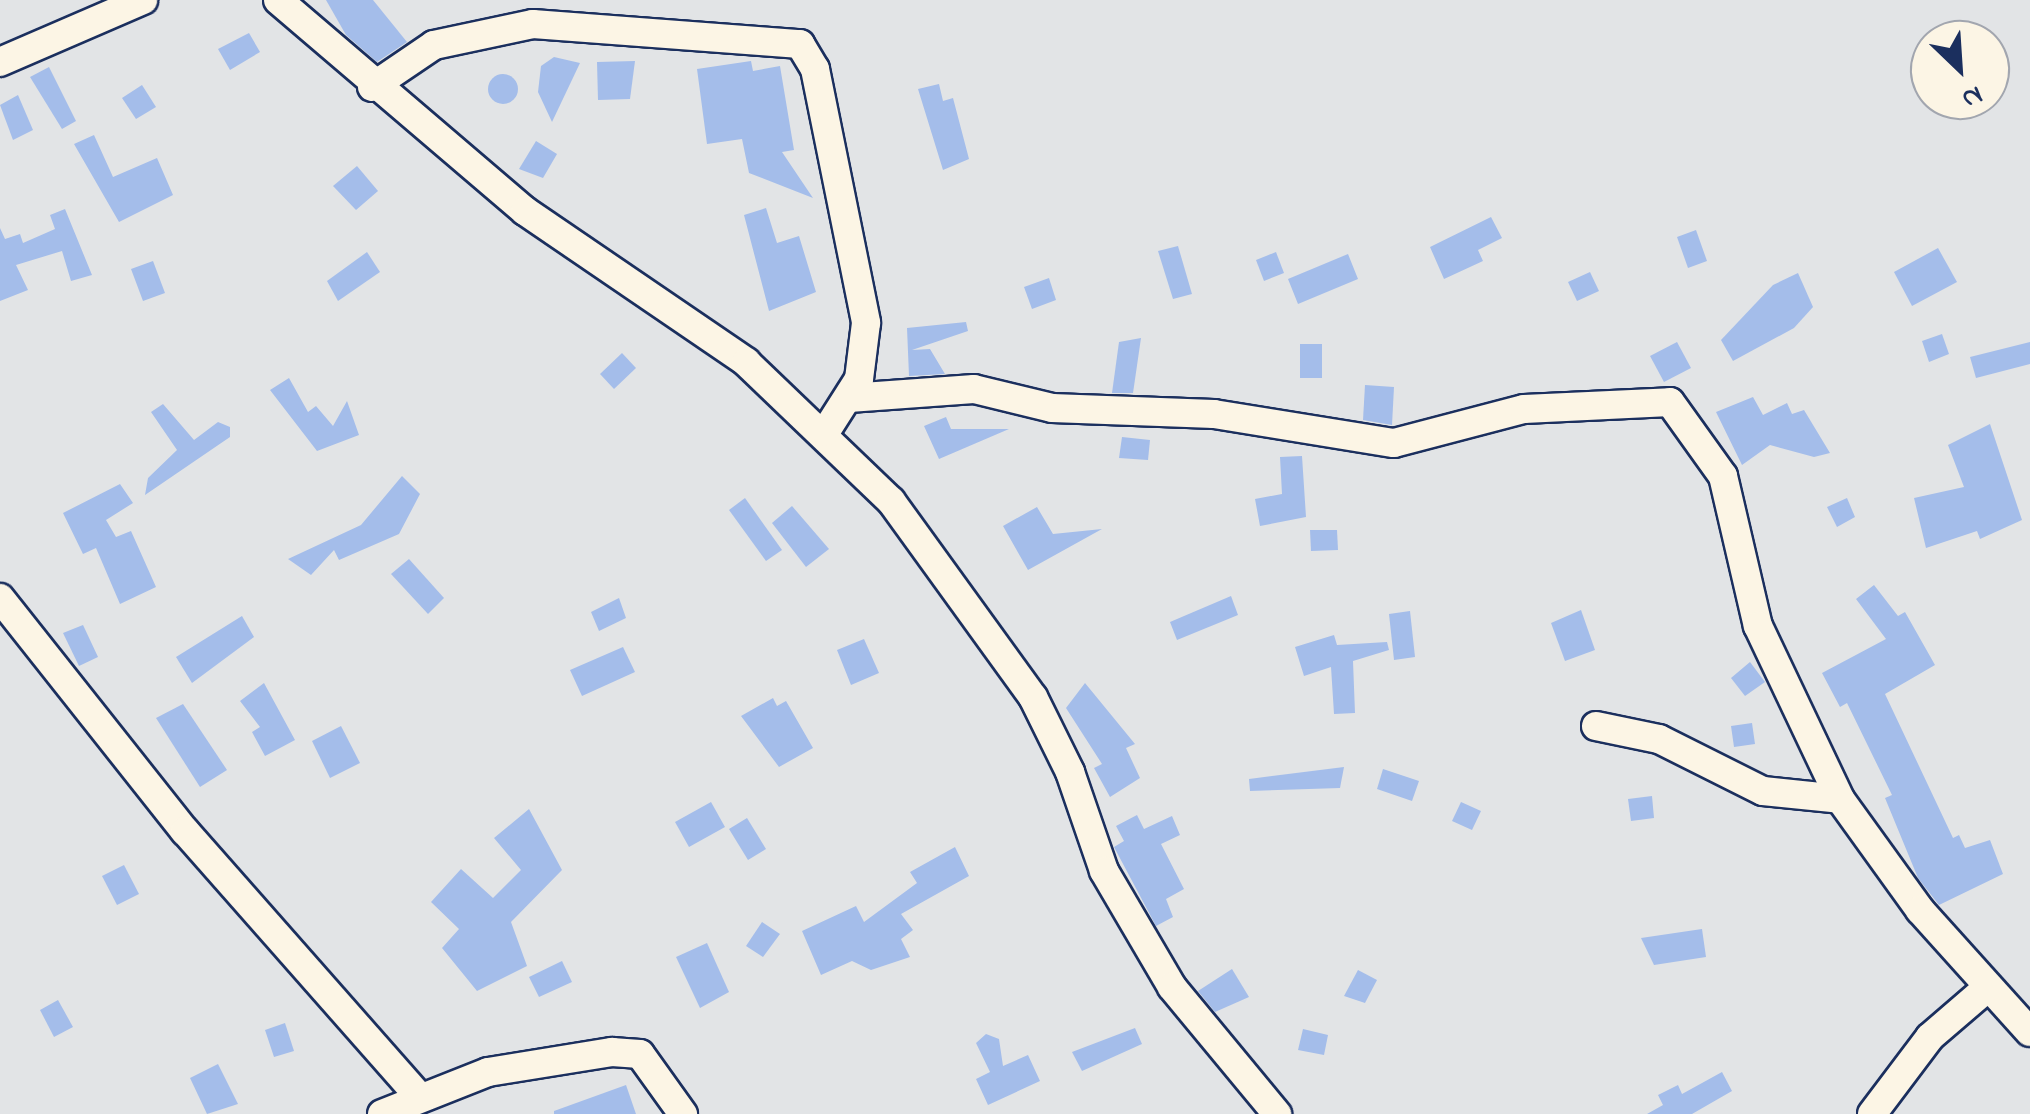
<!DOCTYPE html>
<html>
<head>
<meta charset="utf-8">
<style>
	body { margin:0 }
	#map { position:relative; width:2030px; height:1114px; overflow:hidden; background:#e2e4e6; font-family:"Indie Flower",sans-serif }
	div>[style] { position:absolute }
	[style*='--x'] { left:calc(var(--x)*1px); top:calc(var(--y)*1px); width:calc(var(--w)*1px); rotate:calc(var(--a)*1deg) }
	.building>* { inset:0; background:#a4bdea }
	.round { border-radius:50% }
	.roads { filter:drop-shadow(2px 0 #1b2f5e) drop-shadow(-2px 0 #1b2f5e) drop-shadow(0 2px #1b2f5e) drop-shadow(0 -2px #1b2f5e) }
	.minor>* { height:28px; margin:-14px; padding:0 14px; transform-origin:14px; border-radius:14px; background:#fcf5e5 }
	span { translate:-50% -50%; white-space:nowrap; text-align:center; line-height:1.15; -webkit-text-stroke:9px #fcf5e5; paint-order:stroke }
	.north { position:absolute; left:1910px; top:20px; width:100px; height:100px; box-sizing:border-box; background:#fcf5e5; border:2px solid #a2a6af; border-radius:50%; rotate:155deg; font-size:28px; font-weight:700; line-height:40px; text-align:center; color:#1b2f5e }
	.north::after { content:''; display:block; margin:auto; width:35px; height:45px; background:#1b2f5e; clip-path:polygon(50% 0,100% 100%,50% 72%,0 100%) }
</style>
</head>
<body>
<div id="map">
	<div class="building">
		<div style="clip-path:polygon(326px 0,373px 0,407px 42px,377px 62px,346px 35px)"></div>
		<div style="clip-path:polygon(249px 33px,260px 52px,230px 70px,218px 49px)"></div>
		<div style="clip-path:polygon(554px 57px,580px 63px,552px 122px,538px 92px,541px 66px)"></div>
		<div style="clip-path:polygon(635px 61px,630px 99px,598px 100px,597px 62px)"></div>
		<div style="clip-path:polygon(751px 61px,753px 71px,780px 66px,794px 150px,782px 152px,813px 198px,749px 173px,742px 139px,707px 144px,697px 69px)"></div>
		<div style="clip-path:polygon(49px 67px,76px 121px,62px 129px,30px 77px)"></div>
		<div class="round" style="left:488px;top:74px;width:30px;height:30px"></div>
		<div style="clip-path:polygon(939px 84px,943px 101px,953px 98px,969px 159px,943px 170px,918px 89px)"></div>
		<div style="clip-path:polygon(142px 85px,156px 107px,136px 119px,122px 98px)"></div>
		<div style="clip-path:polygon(18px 95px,33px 130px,13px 140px,0 105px)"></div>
		<div style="clip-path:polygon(94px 135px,113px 177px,157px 158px,173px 195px,119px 222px,74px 144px)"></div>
		<div style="clip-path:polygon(536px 141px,557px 154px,543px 178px,519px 169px)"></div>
		<div style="clip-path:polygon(357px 166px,378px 191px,356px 210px,333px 186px)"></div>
		<div style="clip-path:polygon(766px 208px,777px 243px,799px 236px,816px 292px,769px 311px,744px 215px)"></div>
		<div style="clip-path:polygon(65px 209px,92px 275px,71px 281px,62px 251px,16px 265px,28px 290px,0 301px,0 228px,5px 239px,20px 234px,23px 243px,55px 229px,50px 215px)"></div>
		<div style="clip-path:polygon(1491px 217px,1502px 238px,1478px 250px,1483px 261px,1444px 279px,1430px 247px)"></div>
		<div style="clip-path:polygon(1696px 230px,1707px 261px,1688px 268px,1677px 237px)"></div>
		<div style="clip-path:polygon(1178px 246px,1192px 294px,1173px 299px,1158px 251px)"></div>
		<div style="clip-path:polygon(1938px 248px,1957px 282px,1912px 306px,1894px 272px)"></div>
		<div style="clip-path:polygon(367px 252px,380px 272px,338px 301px,327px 281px)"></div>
		<div style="clip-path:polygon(1276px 252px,1284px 273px,1264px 281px,1256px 260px)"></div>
		<div style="clip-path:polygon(1348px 254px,1358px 279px,1298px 304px,1288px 279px)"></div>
		<div style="clip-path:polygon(153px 261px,165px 293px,143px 301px,131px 269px)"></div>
		<div style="clip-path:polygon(1590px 272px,1599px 291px,1577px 301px,1568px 282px)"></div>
		<div style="clip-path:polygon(1798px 273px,1813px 307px,1794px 328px,1733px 361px,1721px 340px,1773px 285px)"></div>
		<div style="clip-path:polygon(1049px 278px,1056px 300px,1032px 309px,1024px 287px)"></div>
		<div style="clip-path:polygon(966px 322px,968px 331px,912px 350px,930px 349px,945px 374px,909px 376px,907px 328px)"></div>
		<div style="clip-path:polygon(1942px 334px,1949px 354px,1929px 362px,1922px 341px)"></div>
		<div style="clip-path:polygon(1141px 338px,1133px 393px,1112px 393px,1119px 342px)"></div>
		<div style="clip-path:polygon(1677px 342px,1691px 368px,1664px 382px,1650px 356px)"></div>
		<div style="clip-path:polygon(2030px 342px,2030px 364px,1976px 378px,1970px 357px)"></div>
		<div style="clip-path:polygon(1300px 344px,1322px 344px,1322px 378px,1300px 378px)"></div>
		<div style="clip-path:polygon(622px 353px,636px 368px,614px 389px,600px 374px)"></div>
		<div style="clip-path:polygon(289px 378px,308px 412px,316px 406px,333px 426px,347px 401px,359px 435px,317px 451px,270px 390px)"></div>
		<div style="clip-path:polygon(1365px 385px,1394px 387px,1392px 425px,1363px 420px)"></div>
		<div style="clip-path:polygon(1753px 397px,1763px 415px,1787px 403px,1792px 414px,1804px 410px,1830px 453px,1814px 457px,1770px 445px,1742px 465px,1716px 412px)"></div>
		<div style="clip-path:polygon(163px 404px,194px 440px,218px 422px,230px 427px,230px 437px,145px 495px,148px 478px,177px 450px,151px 412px)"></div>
		<div style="clip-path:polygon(946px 417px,951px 429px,1009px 429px,939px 459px,924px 426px)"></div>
		<div style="clip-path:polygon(1990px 424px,2022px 520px,1980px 539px,1977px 531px,1926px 548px,1914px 498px,1964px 487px,1948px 445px)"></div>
		<div style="clip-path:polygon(1122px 437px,1150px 440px,1148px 460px,1119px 458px)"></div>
		<div style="clip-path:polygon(1302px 456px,1306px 517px,1260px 526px,1255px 499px,1282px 494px,1280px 457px)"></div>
		<div style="clip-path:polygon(402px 476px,420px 494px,399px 534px,339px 560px,334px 550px,311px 575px,288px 559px,361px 525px)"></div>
		<div style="clip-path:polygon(120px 484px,133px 503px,106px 520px,116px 537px,131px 531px,156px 587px,120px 604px,96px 548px,83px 554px,63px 513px)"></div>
		<div style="clip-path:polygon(745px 498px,782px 550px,766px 561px,729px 510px)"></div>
		<div style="clip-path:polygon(1847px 498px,1855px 517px,1837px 527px,1827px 507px)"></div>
		<div style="clip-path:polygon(792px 506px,829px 549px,806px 567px,772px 523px)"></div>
		<div style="clip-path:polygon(1037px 507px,1053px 534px,1102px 529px,1028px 570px,1003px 526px)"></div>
		<div style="clip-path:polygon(1310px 530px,1337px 530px,1338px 550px,1311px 551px)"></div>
		<div style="clip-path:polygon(409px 559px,444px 598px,428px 614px,391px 574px)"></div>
		<div style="clip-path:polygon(1874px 585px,1898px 616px,1905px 612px,1935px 665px,1885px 694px,1953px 838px,1959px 835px,1965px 848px,1990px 840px,2003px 874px,1939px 905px,1918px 878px,1885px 798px,1892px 795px,1847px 703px,1840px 707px,1822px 673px,1886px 639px,1856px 599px)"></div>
		<div style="clip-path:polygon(1231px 596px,1238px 615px,1177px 640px,1170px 622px)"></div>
		<div style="clip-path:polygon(619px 598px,626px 618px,599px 631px,591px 612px)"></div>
		<div style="clip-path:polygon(1581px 610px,1595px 650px,1565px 661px,1551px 623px)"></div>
		<div style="clip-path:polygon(1410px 611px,1415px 657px,1394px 660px,1389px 614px)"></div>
		<div style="clip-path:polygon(242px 616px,254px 637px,192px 683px,176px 657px)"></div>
		<div style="clip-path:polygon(83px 625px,98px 657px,79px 666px,63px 633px)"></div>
		<div style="clip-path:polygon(1334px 635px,1337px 645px,1387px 642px,1389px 650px,1353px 661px,1355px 713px,1334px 714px,1331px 667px,1304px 676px,1295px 647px)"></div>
		<div style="clip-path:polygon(864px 639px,879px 673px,851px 685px,837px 650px)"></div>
		<div style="clip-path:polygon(623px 647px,635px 672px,582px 696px,570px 670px)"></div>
		<div style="clip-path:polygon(1750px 662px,1765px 682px,1745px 696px,1731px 678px)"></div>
		<div style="clip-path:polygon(264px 683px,295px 740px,265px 756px,252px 732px,260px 727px,240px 701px)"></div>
		<div style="clip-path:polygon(1085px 683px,1135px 744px,1126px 748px,1140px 778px,1110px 797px,1094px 768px,1102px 764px,1066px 708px)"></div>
		<div style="clip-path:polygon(773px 698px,777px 706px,786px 701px,813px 748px,779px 767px,741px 716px)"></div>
		<div style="clip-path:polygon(183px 704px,227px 770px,200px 787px,156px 718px)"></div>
		<div style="clip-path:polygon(1752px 723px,1755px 744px,1734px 747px,1731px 726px)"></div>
		<div style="clip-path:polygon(341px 726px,360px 763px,330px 778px,312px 741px)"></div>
		<div style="clip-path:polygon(1344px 767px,1340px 788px,1250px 791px,1249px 779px)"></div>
		<div style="clip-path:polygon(1383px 769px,1419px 781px,1412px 801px,1377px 789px)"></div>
		<div style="clip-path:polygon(1652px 796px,1654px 818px,1631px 821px,1628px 799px)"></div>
		<div style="clip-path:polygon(711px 802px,725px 827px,689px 847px,675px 822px)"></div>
		<div style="clip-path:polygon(1461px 802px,1481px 811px,1472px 830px,1452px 821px)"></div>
		<div style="clip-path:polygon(529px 809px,562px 870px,511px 922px,527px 966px,477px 991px,442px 948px,459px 929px,431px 902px,461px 869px,493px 898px,521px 870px,494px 838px)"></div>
		<div style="clip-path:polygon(1137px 815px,1144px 829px,1172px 816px,1180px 835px,1161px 844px,1184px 889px,1166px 899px,1173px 917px,1156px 926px,1114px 847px,1124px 841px,1116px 826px)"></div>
		<div style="clip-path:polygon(747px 818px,766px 849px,748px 860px,729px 829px)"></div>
		<div style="clip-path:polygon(955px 847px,969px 876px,901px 914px,913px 930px,901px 939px,910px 957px,871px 970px,852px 961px,821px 975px,802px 931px,856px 906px,864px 922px,917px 883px,910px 872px)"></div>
		<div style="clip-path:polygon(124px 865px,139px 894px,117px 905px,102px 876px)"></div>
		<div style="clip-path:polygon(762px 922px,780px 934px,763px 957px,746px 946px)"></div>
		<div style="clip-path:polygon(1702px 929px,1706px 957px,1654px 965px,1641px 938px)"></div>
		<div style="clip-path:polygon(707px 943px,729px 992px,700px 1008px,676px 957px)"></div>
		<div style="clip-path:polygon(562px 961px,572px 982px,539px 997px,529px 977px)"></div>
		<div style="clip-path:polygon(1232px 969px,1249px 997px,1215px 1012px,1198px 991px)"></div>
		<div style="clip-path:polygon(1358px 970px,1377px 980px,1365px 1003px,1344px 996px)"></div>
		<div style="clip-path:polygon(58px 1000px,73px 1027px,54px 1037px,40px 1010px)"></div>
		<div style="clip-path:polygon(285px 1023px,294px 1051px,274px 1057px,265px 1030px)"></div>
		<div style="clip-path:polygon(1135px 1028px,1142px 1044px,1082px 1071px,1072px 1052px)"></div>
		<div style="clip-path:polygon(1303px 1029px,1328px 1035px,1324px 1055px,1298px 1050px)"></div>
		<div style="clip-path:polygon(986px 1034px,999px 1039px,1003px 1066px,1028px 1055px,1040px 1081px,988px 1105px,976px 1079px,990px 1072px,976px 1043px)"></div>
		<div style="clip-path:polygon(218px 1064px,238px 1104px,207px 1114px,190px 1078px)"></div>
		<div style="clip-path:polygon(1722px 1072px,1732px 1091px,1692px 1114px,1647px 1114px,1663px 1105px,1658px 1095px,1678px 1085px,1682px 1094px)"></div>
		<div style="clip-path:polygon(626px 1085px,636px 1114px,554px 1114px,554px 1111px)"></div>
	</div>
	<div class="roads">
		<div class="minor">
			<div style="--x:278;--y:0;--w:325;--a:40.5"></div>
			<div style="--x:525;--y:211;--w:268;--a:34.3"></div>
			<div style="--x:746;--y:362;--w:201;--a:43.8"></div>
			<div style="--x:891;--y:501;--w:242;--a:54.1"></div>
			<div style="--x:1033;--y:697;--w:84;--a:63.7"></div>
			<div style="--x:1070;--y:772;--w:105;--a:71"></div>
			<div style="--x:1104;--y:871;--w:134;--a:59.6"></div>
			<div style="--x:1172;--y:987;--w:165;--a:50.4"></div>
			<div style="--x:0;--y:62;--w:156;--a:-23.4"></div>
			<div style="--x:372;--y:87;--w:75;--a:-34.1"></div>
			<div style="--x:434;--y:45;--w:101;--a:-12"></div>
			<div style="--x:533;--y:24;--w:268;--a:4.3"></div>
			<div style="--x:800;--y:44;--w:29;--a:59"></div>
			<div style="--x:815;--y:69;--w:259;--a:78.6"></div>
			<div style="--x:866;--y:323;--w:56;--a:97.1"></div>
			<div style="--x:859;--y:379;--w:62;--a:122.4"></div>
			<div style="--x:849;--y:398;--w:125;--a:-4.1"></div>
			<div style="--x:974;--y:389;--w:80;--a:13.7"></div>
			<div style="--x:1052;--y:408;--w:162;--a:2.1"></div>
			<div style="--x:1214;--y:414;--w:182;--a:9.2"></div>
			<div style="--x:1394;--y:443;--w:134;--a:-14.7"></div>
			<div style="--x:1524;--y:409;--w:146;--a:-2.7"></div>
			<div style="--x:1670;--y:402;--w:91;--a:54.4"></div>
			<div style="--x:1723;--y:476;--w:154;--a:76.9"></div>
			<div style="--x:1758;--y:626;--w:191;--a:64.6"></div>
			<div style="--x:1840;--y:799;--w:137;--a:54.2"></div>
			<div style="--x:1920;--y:910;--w:164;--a:48"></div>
			<div style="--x:0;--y:598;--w:298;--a:51.6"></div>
			<div style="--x:185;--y:831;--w:351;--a:48.6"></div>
			<div style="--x:1596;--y:726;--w:64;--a:11.7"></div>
			<div style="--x:1659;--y:739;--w:116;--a:26.6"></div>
			<div style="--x:1763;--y:791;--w:77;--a:5.9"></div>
			<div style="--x:382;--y:1114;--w:114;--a:-21.6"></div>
			<div style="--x:488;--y:1072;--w:126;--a:-9.2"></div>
			<div style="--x:612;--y:1052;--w:28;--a:4"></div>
			<div style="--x:640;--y:1054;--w:74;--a:54.4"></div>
			<div style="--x:1872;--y:1114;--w:96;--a:-53"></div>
			<div style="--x:1930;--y:1037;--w:75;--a:-40.7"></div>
		</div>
	</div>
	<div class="north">N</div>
</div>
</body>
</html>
